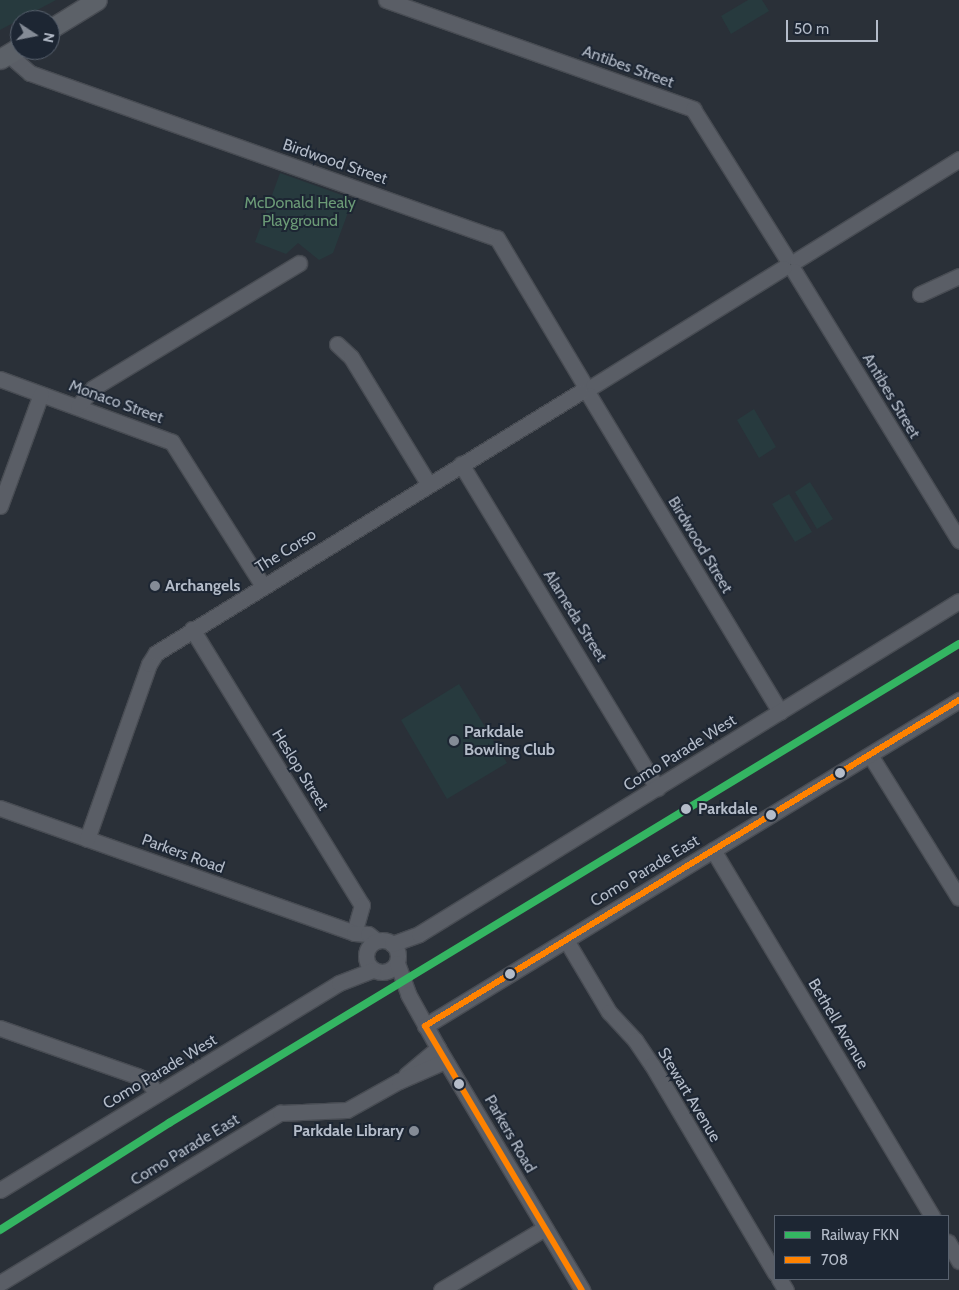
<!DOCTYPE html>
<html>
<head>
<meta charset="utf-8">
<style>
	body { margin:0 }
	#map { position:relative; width:959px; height:1290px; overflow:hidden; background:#2a3038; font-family:Cabin,sans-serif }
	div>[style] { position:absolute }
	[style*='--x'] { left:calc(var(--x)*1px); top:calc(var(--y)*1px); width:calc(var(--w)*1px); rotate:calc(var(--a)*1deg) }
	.green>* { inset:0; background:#273a3e }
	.roads { filter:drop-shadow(1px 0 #484c53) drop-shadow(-1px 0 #484c53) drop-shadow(0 1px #484c53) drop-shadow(0 -1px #484c53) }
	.minor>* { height:15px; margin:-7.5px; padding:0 7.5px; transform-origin:7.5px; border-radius:7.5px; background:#5a5e66 }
	.minor>.ring { margin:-7.5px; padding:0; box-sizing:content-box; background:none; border:15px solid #5a5e66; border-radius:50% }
	.major>* { height:19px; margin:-9.5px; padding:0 9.5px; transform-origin:9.5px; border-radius:9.5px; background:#5c6168 }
	.bus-1>* { height:6px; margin:-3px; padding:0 3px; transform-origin:3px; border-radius:3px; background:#ff8200 }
	.rail-1>* { height:8px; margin:-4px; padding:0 4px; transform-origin:4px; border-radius:4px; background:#34b562 }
	.dots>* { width:14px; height:14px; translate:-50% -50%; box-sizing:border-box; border:2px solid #1d2633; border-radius:50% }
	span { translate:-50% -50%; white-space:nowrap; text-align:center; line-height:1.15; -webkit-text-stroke:4px #1d2633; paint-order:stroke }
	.street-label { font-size:16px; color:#b4bcc9 }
	.park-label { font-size:16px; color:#6b9a76 }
	.poi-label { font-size:16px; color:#b4bcc9; font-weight:700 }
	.left { translate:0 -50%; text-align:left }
	.right { translate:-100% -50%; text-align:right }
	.stop-label { font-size:16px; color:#b4bcc9; font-weight:700 }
	.legend { position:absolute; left:774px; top:1215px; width:175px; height:65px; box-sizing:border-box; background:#1d2633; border:1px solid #59626f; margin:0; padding:6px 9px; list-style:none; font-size:15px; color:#b4bcc9 }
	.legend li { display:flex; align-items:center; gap:10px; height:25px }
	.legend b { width:25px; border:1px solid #59626f }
	.north { position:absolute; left:10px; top:10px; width:50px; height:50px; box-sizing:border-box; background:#1d2633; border:1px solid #59626f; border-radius:50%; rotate:101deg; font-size:14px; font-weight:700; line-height:20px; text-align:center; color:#b4bcc9 }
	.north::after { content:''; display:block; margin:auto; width:18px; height:22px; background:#848b96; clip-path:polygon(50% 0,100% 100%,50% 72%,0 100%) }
	.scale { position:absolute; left:786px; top:20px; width:92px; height:22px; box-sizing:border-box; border:2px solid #b4bcc9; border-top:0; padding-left:6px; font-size:15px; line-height:18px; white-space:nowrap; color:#b4bcc9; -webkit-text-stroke:4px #1d2633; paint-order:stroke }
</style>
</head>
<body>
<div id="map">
	<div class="green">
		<div style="clip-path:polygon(0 0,56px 0,0 30px)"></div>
		<div style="clip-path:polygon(748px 0,762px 0,769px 11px,731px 34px,721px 16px)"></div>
		<div style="clip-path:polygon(280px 173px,353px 199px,333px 253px,319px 260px,298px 243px,286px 254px,255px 242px)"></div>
		<div style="clip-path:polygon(754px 409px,776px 447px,759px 458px,737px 420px)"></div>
		<div style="clip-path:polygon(810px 482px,833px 519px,817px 529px,795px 492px)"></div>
		<div style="clip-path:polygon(789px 494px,812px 532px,795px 542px,772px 504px)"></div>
		<div style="clip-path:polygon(459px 684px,507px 763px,447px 799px,401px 720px)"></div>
	</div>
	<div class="roads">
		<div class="minor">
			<div style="--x:386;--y:0;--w:326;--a:19.5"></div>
			<div style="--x:693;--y:109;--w:175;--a:57.9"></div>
			<div style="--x:8;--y:54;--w:29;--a:41"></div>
			<div style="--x:30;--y:73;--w:495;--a:19.5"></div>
			<div style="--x:497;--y:238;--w:168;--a:59.2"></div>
			<div style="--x:797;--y:260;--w:191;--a:-31.9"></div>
			<div style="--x:794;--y:271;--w:316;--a:58.5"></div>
			<div style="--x:920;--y:294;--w:43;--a:-24.8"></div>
			<div style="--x:337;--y:344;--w:19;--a:43"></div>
			<div style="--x:351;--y:357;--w:148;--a:58.6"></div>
			<div style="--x:0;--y:379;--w:183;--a:20.1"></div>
			<div style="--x:172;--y:442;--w:170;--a:57.7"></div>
			<div style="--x:593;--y:386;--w:224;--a:-31.8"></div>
			<div style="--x:589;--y:395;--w:370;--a:58.9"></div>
			<div style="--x:78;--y:406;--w:23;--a:-50"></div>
			<div style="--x:93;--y:388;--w:241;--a:-31.2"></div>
			<div style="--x:461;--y:464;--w:379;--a:58.8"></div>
			<div style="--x:0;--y:506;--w:119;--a:-69.9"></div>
			<div style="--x:192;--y:629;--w:324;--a:58.4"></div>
			<div style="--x:362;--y:905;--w:29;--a:106"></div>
			<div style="--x:870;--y:755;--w:168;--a:58.1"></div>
			<div style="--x:0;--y:808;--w:375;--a:19.4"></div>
			<div style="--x:354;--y:933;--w:14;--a:4"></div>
			<div style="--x:368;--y:934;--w:11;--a:38"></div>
			<div style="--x:87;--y:839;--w:186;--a:-70.5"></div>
			<div style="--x:149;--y:664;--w:13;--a:-58"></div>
			<div style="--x:156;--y:653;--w:498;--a:-31.6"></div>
			<div style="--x:713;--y:850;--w:427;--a:59.1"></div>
			<div class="ring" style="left:366px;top:940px;width:17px;height:17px"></div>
			<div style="--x:566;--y:940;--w:84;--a:59.2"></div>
			<div style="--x:609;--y:1012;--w:38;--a:47"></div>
			<div style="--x:635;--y:1040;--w:30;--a:56"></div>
			<div style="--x:652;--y:1065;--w:242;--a:59.4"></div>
			<div style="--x:392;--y:944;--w:29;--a:-20"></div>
			<div style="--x:419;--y:934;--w:634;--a:-31.66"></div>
			<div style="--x:397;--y:963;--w:33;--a:70"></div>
			<div style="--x:408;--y:994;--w:62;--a:60.9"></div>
			<div style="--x:438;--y:1048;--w:282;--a:59.2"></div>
			<div style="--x:425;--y:1026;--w:626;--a:-31.4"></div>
			<div style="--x:0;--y:1028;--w:145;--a:19.3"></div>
			<div style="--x:137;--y:1076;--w:11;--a:22"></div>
			<div style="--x:147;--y:1080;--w:17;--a:54"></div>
			<div style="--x:406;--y:1075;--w:42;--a:-40.2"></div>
			<div style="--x:0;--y:1190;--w:397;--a:-31.4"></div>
			<div style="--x:339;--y:983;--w:36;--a:-21"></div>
			<div style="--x:948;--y:1242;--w:22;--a:60"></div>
			<div style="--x:779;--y:1279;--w:13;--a:58"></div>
			<div style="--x:0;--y:1283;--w:328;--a:-31.3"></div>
			<div style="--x:280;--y:1113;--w:67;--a:-2.6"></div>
			<div style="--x:347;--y:1110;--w:60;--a:-29.1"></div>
			<div style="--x:399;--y:1081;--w:50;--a:-23.5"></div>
			<div style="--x:441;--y:1290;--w:121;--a:-30.8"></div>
		</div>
		<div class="major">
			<div style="--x:50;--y:29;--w:55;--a:-31.7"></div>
			<div style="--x:0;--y:59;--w:23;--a:-31"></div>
		</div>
	</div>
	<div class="bus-1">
		<div style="--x:425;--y:1026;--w:626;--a:-31.4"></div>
		<div style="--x:425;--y:1026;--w:307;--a:59.3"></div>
	</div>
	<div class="rail-1">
		<div style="--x:0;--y:1230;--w:200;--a:-32.3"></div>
		<div style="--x:169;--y:1123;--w:924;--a:-31.23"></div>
	</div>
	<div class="dots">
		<div style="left:155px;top:586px;background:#848b96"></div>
		<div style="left:454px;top:741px;background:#848b96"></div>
		<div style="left:840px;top:773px;background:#b4bcc9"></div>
		<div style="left:686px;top:809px;background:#b4bcc9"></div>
		<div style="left:771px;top:815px;background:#b4bcc9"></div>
		<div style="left:510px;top:974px;background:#b4bcc9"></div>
		<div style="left:459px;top:1084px;background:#b4bcc9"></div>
		<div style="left:414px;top:1131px;background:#848b96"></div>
	</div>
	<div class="street-label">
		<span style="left:628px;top:67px;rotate:20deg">Antibes Street</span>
		<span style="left:335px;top:162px;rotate:19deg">Birdwood Street</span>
		<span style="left:891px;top:396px;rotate:59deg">Antibes Street</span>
		<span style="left:116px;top:402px;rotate:20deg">Monaco Street</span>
		<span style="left:700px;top:545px;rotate:59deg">Birdwood Street</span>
		<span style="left:286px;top:551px;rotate:-32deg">The Corso</span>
		<span style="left:575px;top:616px;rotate:58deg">Alameda Street</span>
		<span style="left:680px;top:753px;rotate:-32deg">Como Parade West</span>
		<span style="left:300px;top:770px;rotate:58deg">Heslop Street</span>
		<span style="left:183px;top:854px;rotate:20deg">Parkers Road</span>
		<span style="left:645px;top:871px;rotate:-31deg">Como Parade East</span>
		<span style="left:838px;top:1024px;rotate:59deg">Bethell Avenue</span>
		<span style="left:160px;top:1072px;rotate:-31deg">Como Parade West</span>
		<span style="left:689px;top:1095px;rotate:59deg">Stewart Avenue</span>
		<span style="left:510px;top:1134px;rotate:60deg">Parkers Road</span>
		<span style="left:185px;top:1150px;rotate:-31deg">Como Parade East</span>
	</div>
	<div class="park-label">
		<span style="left:300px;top:212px">McDonald Healy<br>Playground</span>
	</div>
	<div class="poi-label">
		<span class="left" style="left:165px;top:586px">Archangels</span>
		<span class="left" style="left:464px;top:741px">Parkdale<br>Bowling Club</span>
		<span class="right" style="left:404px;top:1131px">Parkdale Library</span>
	</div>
	<div class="stop-label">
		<span class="left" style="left:698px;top:809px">Parkdale</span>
	</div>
	<ul class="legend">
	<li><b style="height:6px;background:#34b562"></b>Railway FKN</li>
	<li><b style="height:6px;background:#ff8200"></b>708</li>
	</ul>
	<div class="north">N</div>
	<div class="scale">50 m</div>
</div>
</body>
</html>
